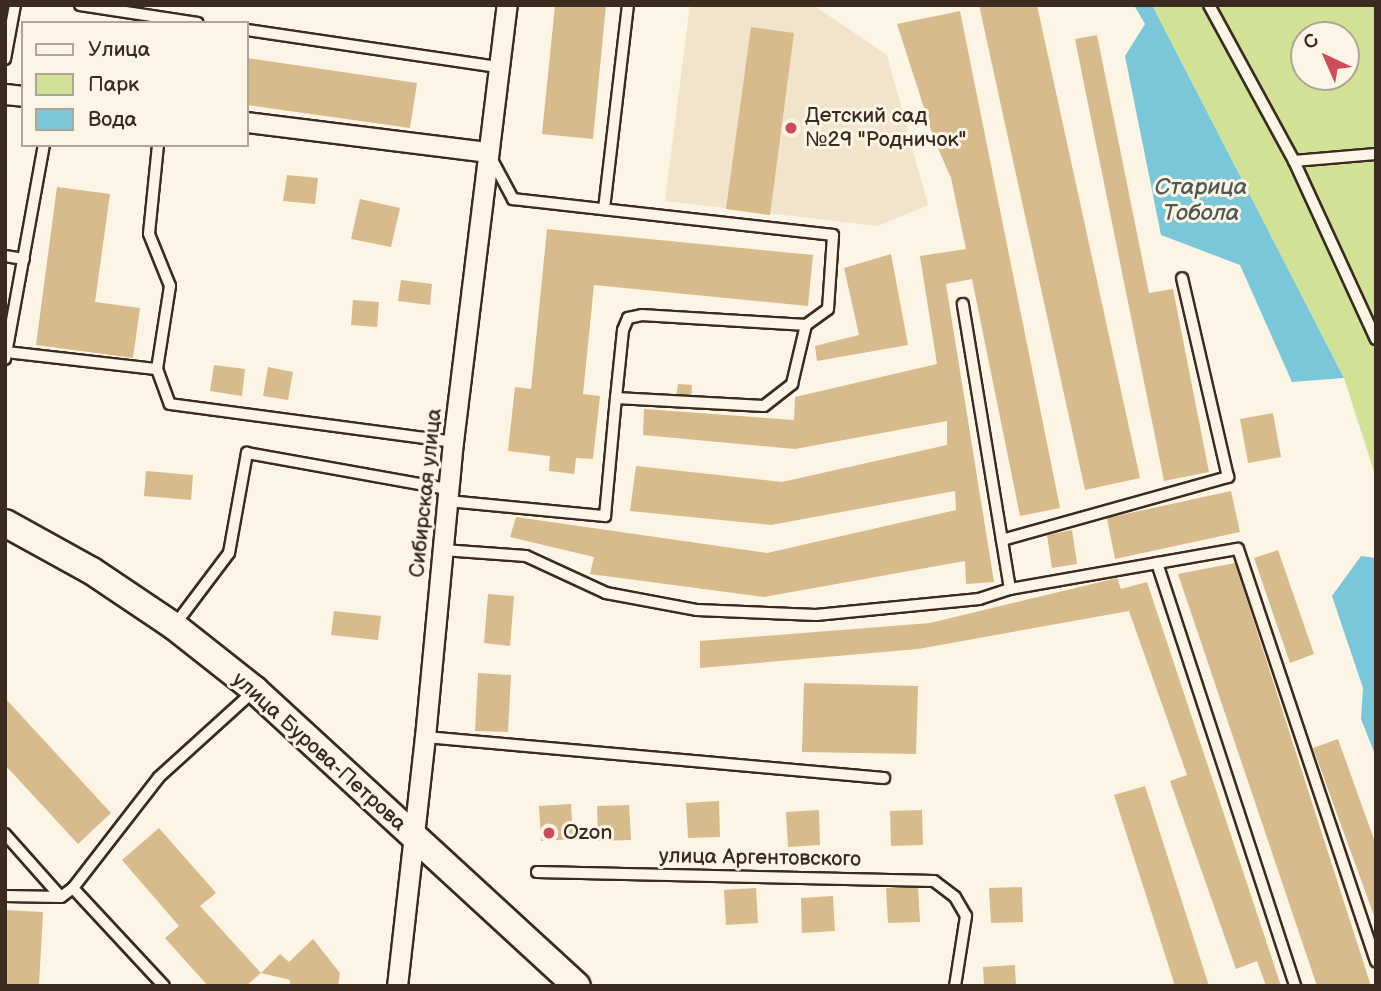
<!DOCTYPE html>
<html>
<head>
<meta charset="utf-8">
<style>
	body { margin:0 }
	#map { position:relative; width:1381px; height:991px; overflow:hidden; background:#fcf5e5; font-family:"Balsamiq Sans",sans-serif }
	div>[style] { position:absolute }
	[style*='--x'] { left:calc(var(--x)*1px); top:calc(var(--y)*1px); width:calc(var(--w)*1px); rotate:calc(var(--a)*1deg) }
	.built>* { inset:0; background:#f1e4ca }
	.green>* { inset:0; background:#d1e296 }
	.water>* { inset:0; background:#7ac7d9 }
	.building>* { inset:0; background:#d7bb8c }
	.roads { filter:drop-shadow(2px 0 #3b2a1e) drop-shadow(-2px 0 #3b2a1e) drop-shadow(0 2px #3b2a1e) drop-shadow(0 -2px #3b2a1e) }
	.service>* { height:10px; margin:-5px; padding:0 5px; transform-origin:5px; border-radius:5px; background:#fcf5e5 }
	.minor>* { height:19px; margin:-9.5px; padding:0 9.5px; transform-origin:9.5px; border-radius:9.5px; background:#fcf5e5 }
	.secondary>* { height:26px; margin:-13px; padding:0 13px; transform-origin:13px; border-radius:13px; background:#fcf5e5 }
	.dots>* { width:19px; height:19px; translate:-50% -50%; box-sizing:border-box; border:4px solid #fcf5e5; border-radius:50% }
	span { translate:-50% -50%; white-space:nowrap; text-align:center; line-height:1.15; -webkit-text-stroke:6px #fcf5e5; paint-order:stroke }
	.poi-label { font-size:21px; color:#3b2a1e }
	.left { translate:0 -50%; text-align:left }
	.street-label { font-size:21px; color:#3b2a1e }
	.water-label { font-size:23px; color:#4e5956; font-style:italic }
	.frame { position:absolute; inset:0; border:7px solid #3b2a1e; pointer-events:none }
	.legend { position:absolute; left:21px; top:21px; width:228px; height:126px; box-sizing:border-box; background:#fcf5e5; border:2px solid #afa495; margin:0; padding:9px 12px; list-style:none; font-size:21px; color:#3b2a1e }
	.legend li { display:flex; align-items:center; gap:14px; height:35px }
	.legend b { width:35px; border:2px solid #afa495 }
	.north { position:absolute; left:1290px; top:21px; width:70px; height:70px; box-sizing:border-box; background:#fcf5e5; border:2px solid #afa495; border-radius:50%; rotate:316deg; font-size:19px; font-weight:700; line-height:28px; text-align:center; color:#3b2a1e }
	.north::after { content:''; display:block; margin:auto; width:24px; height:32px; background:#d1495b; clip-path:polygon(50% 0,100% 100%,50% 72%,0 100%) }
</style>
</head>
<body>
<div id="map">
	<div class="built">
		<div style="clip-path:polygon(690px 5px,813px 5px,887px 55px,928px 205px,878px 226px,665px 201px)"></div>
	</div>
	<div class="green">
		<div style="clip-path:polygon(evenodd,1152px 5px,1376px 5px,1376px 478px,1344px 378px,1152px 5px,1304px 35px,1346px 35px,1346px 77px,1304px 77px,1304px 35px)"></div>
	</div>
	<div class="water">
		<div style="clip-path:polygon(1134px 5px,1152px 5px,1344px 378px,1292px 382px,1240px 265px,1161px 235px,1125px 56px,1145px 24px)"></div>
		<div style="clip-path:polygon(1361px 556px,1376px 558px,1376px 757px,1361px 719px,1363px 688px,1332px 596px)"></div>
	</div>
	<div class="building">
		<div style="clip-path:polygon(555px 5px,606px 5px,593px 139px,542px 134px)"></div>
		<div style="clip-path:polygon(979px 5px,1037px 5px,1140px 478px,1085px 490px)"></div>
		<div style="clip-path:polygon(960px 11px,1060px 508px,1020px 516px,972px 279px,946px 284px,994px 582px,966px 584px,965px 561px,764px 597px,590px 574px,594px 557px,510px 537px,516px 517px,767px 553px,956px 510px,955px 491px,771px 525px,630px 511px,636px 466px,782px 482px,947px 445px,947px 421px,795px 449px,643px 435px,644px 409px,794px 420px,795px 397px,937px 364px,920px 256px,966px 249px,951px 178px,934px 139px,897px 24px)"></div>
		<div style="clip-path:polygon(751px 27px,794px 33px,770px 215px,726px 209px)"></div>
		<div style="clip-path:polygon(1097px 35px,1149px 293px,1173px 289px,1209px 472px,1164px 481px,1075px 39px)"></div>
		<div style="clip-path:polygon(247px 58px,417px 83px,410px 128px,247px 105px)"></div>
		<div style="clip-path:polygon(287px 175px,318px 178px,315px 204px,283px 201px)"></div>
		<div style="clip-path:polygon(57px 187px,110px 194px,95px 302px,140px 308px,133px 358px,36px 345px)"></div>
		<div style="clip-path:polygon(360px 199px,400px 208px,391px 247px,351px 239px)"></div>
		<div style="clip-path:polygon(547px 229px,813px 255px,808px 306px,594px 285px,583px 394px,600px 396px,593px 459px,576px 458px,574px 474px,549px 471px,550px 456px,508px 451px,515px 387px,531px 389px)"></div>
		<div style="clip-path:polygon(891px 254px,908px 345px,817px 361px,815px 346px,859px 335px,844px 268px)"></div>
		<div style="clip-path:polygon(401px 280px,432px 284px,430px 305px,398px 301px)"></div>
		<div style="clip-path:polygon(353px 300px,379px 302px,377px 327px,351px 325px)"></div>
		<div style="clip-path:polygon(214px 365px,245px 369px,242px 396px,210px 391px)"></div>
		<div style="clip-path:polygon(268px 367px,293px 372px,288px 400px,263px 396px)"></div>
		<div style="clip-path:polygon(678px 384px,692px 385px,691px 400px,676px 398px)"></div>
		<div style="clip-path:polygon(1273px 413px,1281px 457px,1248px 463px,1240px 419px)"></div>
		<div style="clip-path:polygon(146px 471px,193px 475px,191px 500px,144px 496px)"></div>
		<div style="clip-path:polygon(1231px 491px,1240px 532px,1115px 559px,1107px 518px)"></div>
		<div style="clip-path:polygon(1072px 530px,1077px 564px,1052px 568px,1047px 535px)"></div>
		<div style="clip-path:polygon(1278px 550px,1314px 654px,1290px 663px,1254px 558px)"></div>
		<div style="clip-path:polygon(1235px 563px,1371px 986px,1317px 986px,1178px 574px)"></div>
		<div style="clip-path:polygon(1117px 578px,1121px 589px,1147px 582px,1281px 986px,1266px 986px,1257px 961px,1236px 969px,1170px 781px,1187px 775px,1129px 611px,918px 649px,700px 668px,700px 641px,930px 623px)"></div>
		<div style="clip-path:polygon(488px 594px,514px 596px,510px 646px,484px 643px)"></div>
		<div style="clip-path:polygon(334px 611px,381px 616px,378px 640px,331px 635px)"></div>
		<div style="clip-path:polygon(478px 673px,511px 675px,508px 732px,475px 731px)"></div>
		<div style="clip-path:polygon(804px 683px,918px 686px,916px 754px,802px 752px)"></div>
		<div style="clip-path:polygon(5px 698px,111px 813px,78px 844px,5px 765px)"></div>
		<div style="clip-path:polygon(1338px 739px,1376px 845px,1376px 921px,1313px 748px)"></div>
		<div style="clip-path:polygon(1145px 786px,1209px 986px,1175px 986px,1114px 795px)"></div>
		<div style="clip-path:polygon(719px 801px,720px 837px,688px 838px,686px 803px)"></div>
		<div style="clip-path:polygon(571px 804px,573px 839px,541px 841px,539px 806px)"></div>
		<div style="clip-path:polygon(629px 805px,631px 840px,598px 841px,597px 806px)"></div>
		<div style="clip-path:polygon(819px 810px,820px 845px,788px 847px,786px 812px)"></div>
		<div style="clip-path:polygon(922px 810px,923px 845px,891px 846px,890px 811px)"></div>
		<div style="clip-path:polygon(159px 828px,216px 893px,200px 906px,261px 973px,246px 986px,208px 986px,165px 938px,179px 926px,122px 860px)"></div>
		<div style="clip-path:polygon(918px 887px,920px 922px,888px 923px,886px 888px)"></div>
		<div style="clip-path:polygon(1022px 887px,1023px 922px,991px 923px,989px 888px)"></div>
		<div style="clip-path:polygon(756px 888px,758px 923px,726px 925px,724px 890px)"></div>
		<div style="clip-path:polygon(833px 896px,835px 931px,802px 933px,801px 898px)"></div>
		<div style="clip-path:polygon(5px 910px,43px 912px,39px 986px,5px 986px)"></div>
		<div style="clip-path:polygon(313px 939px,340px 973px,338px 986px,290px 986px,290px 980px,261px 973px,280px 954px,289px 962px)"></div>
		<div style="clip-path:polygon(1015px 965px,1016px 986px,984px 986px,983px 967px)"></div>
	</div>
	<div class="roads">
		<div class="service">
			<div style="--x:80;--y:5;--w:119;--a:8.7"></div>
			<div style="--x:1209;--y:5;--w:178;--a:61.4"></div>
			<div style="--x:1294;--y:161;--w:196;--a:65.3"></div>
			<div style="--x:247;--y:30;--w:255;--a:8.4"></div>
			<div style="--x:5;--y:59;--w:55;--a:-79.5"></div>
			<div style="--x:158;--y:145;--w:89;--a:95.8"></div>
			<div style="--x:149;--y:234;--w:56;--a:68"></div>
			<div style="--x:170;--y:286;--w:84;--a:98.9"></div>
			<div style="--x:157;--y:369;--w:37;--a:70"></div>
			<div style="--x:170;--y:404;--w:286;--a:7.6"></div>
			<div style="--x:1294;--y:161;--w:82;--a:-4.9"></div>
			<div style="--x:604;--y:209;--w:205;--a:-83.3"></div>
			<div style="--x:5;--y:256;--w:19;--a:9"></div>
			<div style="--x:7;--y:352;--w:151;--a:6.5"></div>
			<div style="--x:5;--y:359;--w:218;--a:-79.7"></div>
			<div style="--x:616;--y:398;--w:68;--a:-84.1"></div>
			<div style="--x:623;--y:330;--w:13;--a:-67"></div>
			<div style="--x:628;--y:318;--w:14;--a:-12"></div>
			<div style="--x:642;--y:315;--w:164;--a:3.5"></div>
			<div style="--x:448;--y:501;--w:158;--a:5.5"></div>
			<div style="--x:605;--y:516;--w:119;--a:-84.7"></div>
			<div style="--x:616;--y:398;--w:148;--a:3.1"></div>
			<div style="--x:764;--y:406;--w:36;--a:-38"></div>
			<div style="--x:792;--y:384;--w:61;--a:-76.7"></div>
			<div style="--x:806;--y:325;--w:27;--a:-36"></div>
			<div style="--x:828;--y:309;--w:74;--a:-86.1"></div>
			<div style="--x:833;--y:235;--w:322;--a:-173.6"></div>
			<div style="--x:513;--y:199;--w:47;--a:-118.2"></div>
			<div style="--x:1002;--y:540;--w:235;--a:-15.6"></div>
			<div style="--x:1228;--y:477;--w:204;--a:-103"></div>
			<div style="--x:443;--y:550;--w:83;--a:4.1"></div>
			<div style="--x:526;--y:556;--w:88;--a:24.8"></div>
			<div style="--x:606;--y:593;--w:93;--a:10.6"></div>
			<div style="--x:697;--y:610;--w:119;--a:2.4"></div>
			<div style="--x:816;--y:615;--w:164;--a:-5.6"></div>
			<div style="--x:979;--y:599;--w:33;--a:-18"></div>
			<div style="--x:1010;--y:589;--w:289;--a:-99.4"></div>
			<div style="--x:1157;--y:563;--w:445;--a:71.9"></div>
			<div style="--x:1010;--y:589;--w:231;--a:-10"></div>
			<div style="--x:1238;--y:549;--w:435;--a:71.5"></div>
			<div style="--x:174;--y:626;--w:91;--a:-53"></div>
			<div style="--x:229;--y:553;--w:102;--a:-79.8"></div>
			<div style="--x:247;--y:453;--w:204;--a:10.2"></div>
			<div style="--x:425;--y:737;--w:461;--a:5.1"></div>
			<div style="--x:5;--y:834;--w:84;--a:48.4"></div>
			<div style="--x:61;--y:897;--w:15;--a:-37"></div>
			<div style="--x:537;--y:872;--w:397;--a:1.3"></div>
			<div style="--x:934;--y:881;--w:26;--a:37"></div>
			<div style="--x:955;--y:897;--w:22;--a:60"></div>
			<div style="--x:966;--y:916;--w:71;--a:98.9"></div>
			<div style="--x:5;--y:896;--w:56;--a:1"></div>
			<div style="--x:164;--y:986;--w:134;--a:-132.9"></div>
			<div style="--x:73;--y:888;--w:140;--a:-52.2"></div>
			<div style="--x:159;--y:777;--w:128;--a:-42.2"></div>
		</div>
		<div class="minor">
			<div style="--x:5;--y:94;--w:18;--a:6"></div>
			<div style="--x:247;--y:122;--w:242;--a:7.1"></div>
			<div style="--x:397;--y:986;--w:251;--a:-83.6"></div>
			<div style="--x:425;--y:737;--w:296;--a:-84.6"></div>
			<div style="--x:453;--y:442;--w:440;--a:-83"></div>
		</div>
		<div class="secondary">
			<div style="--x:5;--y:523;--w:99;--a:28.9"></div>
			<div style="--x:92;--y:571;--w:99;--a:33.9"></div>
			<div style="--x:174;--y:626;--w:103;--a:38.3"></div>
			<div style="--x:255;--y:690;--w:437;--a:42.6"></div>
		</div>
	</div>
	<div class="dots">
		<div style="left:791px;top:128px;background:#d1495b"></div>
		<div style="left:549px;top:833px;background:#d1495b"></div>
	</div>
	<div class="poi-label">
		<span class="left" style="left:805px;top:128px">Детский сад<br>№29 "Родничок"</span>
		<span class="left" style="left:563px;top:833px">Ozon</span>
	</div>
	<div class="street-label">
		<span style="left:426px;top:493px;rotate:-84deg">Сибирская улица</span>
		<span style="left:319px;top:752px;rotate:42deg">улица Бурова-Петрова</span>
		<span style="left:760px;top:858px;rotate:1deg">улица Аргентовского</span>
	</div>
	<div class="water-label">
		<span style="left:1201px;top:200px">Старица<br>Тобола</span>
	</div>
	<div class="frame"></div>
	<ul class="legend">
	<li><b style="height:9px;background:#fcf5e5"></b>Улица</li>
	<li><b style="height:19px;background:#d1e296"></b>Парк</li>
	<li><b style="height:19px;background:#7ac7d9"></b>Вода</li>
	</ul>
	<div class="north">С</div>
</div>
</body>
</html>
